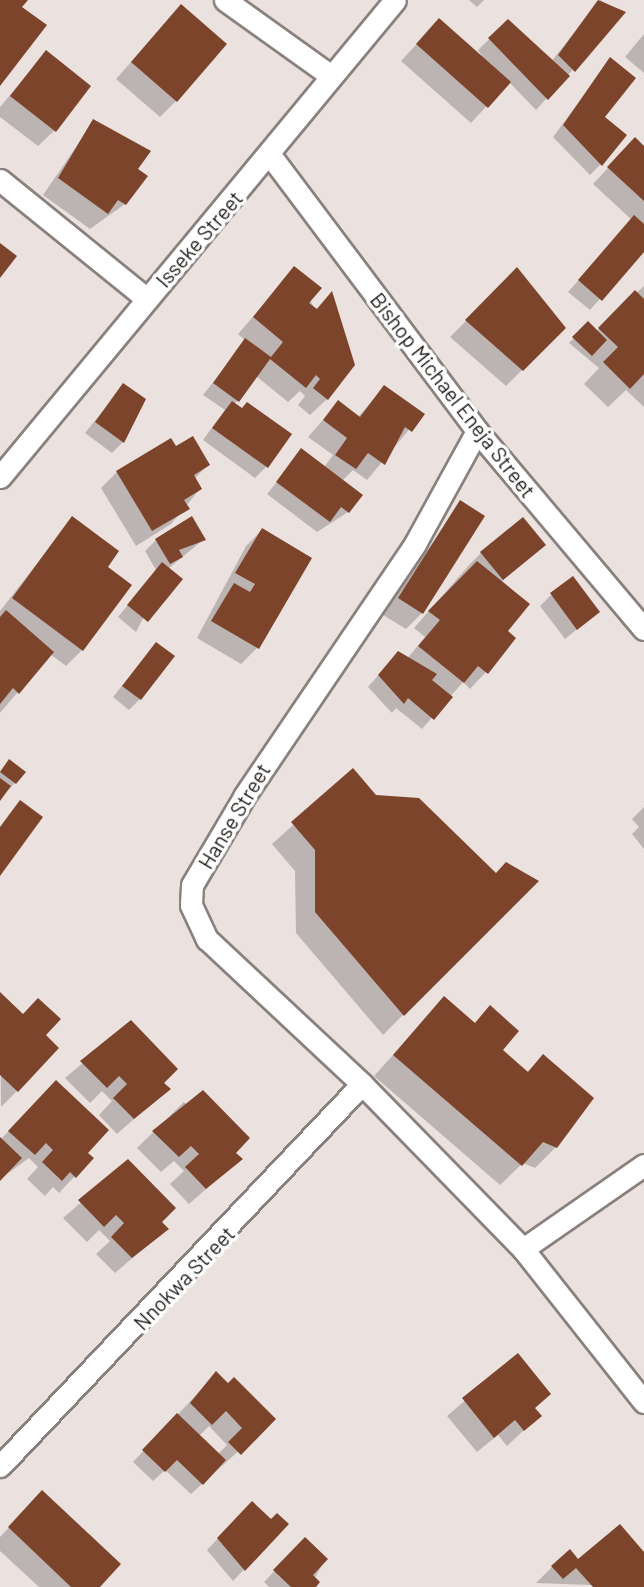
<!DOCTYPE html>
<html>
<head>
<meta charset="utf-8">
<style>
	body { margin:0 }
	#map { position:relative; width:644px; height:1587px; overflow:hidden; background:#ebe2df; font-family:Barlow,sans-serif }
	div>[style] { position:absolute }
	[style*='--x'] { left:calc(var(--x)*1px); top:calc(var(--y)*1px); width:calc(var(--w)*1px); rotate:calc(var(--a)*1deg) }
	.shadow>* { inset:0; background:#0003 }
	.building>* { inset:0; background:#7d442c }
	.roads { filter:drop-shadow(2px 0 #8a817e) drop-shadow(-2px 0 #8a817e) drop-shadow(0 2px #8a817e) drop-shadow(0 -2px #8a817e) }
	.minor>* { height:21px; margin:-10.5px; padding:0 10.5px; transform-origin:10.5px; border-radius:10.5px; background:#fff }
	span { translate:-50% -50%; white-space:nowrap; text-align:center; line-height:1.15; -webkit-text-stroke:7px #fff; paint-order:stroke }
	.street-label { font-size:21px; color:#1f1c1a }
</style>
</head>
<body>
<div id="map">
	<div class="shadow">
		<div style="clip-path:polygon(469px 0,484px 0,477px 7px)"></div>
		<div style="clip-path:polygon(600px 0,624px 13px,536px 110px,509px 82px,471px 123px,401px 61px,439px 20px,486px 62px,478px 50px,508px 21px,551px 62px)"></div>
		<div style="clip-path:polygon(181px 6px,176px 101px,160px 117px,116px 79px)"></div>
		<div style="clip-path:polygon(644px 34px,644px 73px,625px 57px)"></div>
		<div style="clip-path:polygon(46px 52px,55px 130px,38px 146px,0 117px,0 107px)"></div>
		<div style="clip-path:polygon(610px 60px,601px 164px,590px 175px,553px 137px)"></div>
		<div style="clip-path:polygon(94px 121px,135px 169px,125px 204px,90px 229px,43px 195px)"></div>
		<div style="clip-path:polygon(644px 148px,644px 249px,590px 310px,568px 292px,632px 220px,593px 184px,619px 156px)"></div>
		<div style="clip-path:polygon(295px 268px,315px 310px,331px 294px,327px 399px,310px 415px,298px 405px,305px 396px,300px 391px,288px 402px,256px 376px,234px 405px,266px 467px,255px 478px,203px 440px,225px 410px,203px 395px,246px 341px,238px 334px)"></div>
		<div style="clip-path:polygon(517px 270px,564px 328px,506px 386px,450px 337px)"></div>
		<div style="clip-path:polygon(644px 286px,644px 407px,626px 390px,608px 407px,584px 384px,599px 368px,569px 343px,588px 323px,596px 332px)"></div>
		<div style="clip-path:polygon(123px 386px,123px 442px,112px 453px,85px 433px)"></div>
		<div style="clip-path:polygon(384px 387px,422px 414px,367px 480px,353px 470px,342px 481px,348px 512px,317px 532px,267px 494px,302px 451px,324px 467px,333px 455px,308px 437px,338px 403px,358px 417px)"></div>
		<div style="clip-path:polygon(175px 448px,208px 465px,194px 479px,200px 489px,171px 524px,136px 546px,101px 488px,117px 472px)"></div>
		<div style="clip-path:polygon(460px 503px,422px 613px,406px 629px,383px 615px)"></div>
		<div style="clip-path:polygon(72px 519px,106px 567px,82px 650px,66px 666px,50px 654px,0 713px,0 611px)"></div>
		<div style="clip-path:polygon(262px 530px,257px 648px,241px 664px,197px 638px,246px 546px)"></div>
		<div style="clip-path:polygon(204px 539px,168px 569px,136px 632px,118px 617px,156px 570px,145px 551px,156px 540px)"></div>
		<div style="clip-path:polygon(544px 545px,500px 583px,506px 632px,486px 672px,470px 689px,463px 682px,422px 729px,396px 708px,392px 713px,368px 687px,398px 653px,406px 660px,425px 637px,414px 628px,470px 564px,481px 553px)"></div>
		<div style="clip-path:polygon(551px 595px,598px 612px,565px 639px,540px 606px)"></div>
		<div style="clip-path:polygon(156px 644px,140px 699px,129px 710px,113px 697px)"></div>
		<div style="clip-path:polygon(4px 767px,15px 783px,0 798px,0 772px)"></div>
		<div style="clip-path:polygon(353px 771px,375px 796px,496px 875px,536px 881px,383px 1035px,296px 933px,295px 871px,272px 844px)"></div>
		<div style="clip-path:polygon(644px 807px,644px 849px,632px 834px,639px 827px,632px 819px)"></div>
		<div style="clip-path:polygon(0 995px,44px 1035px,17px 1091px,1px 1107px)"></div>
		<div style="clip-path:polygon(444px 999px,474px 1024px,490px 1008px,500px 1050px,526px 1073px,543px 1056px,556px 1147px,535px 1168px,523px 1163px,500px 1185px,374px 1076px)"></div>
		<div style="clip-path:polygon(131px 1022px,168px 1089px,117px 1134px,99px 1115px,112px 1101px,102px 1091px,90px 1103px,65px 1078px)"></div>
		<div style="clip-path:polygon(40px 1099px,92px 1158px,59px 1193px,53px 1187px,45px 1196px,27px 1179px,38px 1167px,29px 1158px,0 1179px,0 1140px)"></div>
		<div style="clip-path:polygon(184px 1102px,240px 1159px,189px 1204px,170px 1184px,184px 1171px,174px 1161px,161px 1172px,137px 1148px)"></div>
		<div style="clip-path:polygon(128px 1162px,166px 1229px,115px 1273px,96px 1254px,110px 1241px,99px 1230px,87px 1242px,63px 1218px)"></div>
		<div style="clip-path:polygon(517px 1356px,549px 1394px,534px 1409px,539px 1416px,507px 1446px,498px 1435px,477px 1452px,447px 1416px)"></div>
		<div style="clip-path:polygon(evenodd,216px 1374px,274px 1419px,191px 1494px,165px 1470px,153px 1481px,133px 1462px,216px 1374px,209px 1426px,227px 1445px,218px 1454px,199px 1436px,209px 1426px)"></div>
		<div style="clip-path:polygon(26px 1509px,97px 1587px,39px 1587px,0 1551px,0 1537px)"></div>
		<div style="clip-path:polygon(241px 1514px,287px 1524px,233px 1581px,207px 1550px)"></div>
		<div style="clip-path:polygon(305px 1539px,326px 1559px,309px 1587px,269px 1587px,264px 1582px)"></div>
		<div style="clip-path:polygon(644px 1555px,644px 1587px,536px 1583px,552px 1567px)"></div>
	</div>
	<div class="building">
		<div style="clip-path:polygon(0 0,28px 0,22px 7px,47px 25px,0 86px)"></div>
		<div style="clip-path:polygon(598px 0,626px 12px,575px 72px,558px 55px)"></div>
		<div style="clip-path:polygon(181px 4px,227px 44px,177px 102px,131px 62px)"></div>
		<div style="clip-path:polygon(439px 18px,511px 82px,488px 108px,416px 44px)"></div>
		<div style="clip-path:polygon(508px 19px,570px 76px,548px 100px,488px 38px)"></div>
		<div style="clip-path:polygon(46px 50px,91px 86px,56px 132px,10px 96px)"></div>
		<div style="clip-path:polygon(610px 57px,636px 78px,605px 117px,627px 135px,602px 166px,563px 125px)"></div>
		<div style="clip-path:polygon(93px 119px,151px 151px,138px 169px,148px 176px,126px 205px,118px 200px,108px 214px,58px 178px)"></div>
		<div style="clip-path:polygon(635px 137px,644px 146px,644px 201px,607px 167px)"></div>
		<div style="clip-path:polygon(634px 215px,644px 224px,644px 252px,602px 301px,578px 280px)"></div>
		<div style="clip-path:polygon(0 243px,17px 256px,0 278px)"></div>
		<div style="clip-path:polygon(294px 266px,322px 288px,309px 303px,317px 309px,332px 291px,355px 365px,328px 400px,313px 388px,320px 379px,316px 375px,306px 388px,270px 359px,239px 402px,213px 383px,245px 338px,271px 357px,283px 342px,253px 317px)"></div>
		<div style="clip-path:polygon(517px 267px,566px 328px,523px 371px,465px 320px)"></div>
		<div style="clip-path:polygon(635px 290px,644px 299px,644px 374px,630px 389px,603px 362px,618px 347px,598px 328px)"></div>
		<div style="clip-path:polygon(588px 321px,607px 340px,592px 356px,572px 337px)"></div>
		<div style="clip-path:polygon(123px 383px,146px 399px,124px 443px,95px 422px)"></div>
		<div style="clip-path:polygon(384px 385px,425px 414px,412px 432px,405px 427px,385px 465px,368px 453px,356px 469px,335px 455px,347px 438px,323px 420px,338px 400px,360px 417px)"></div>
		<div style="clip-path:polygon(232px 401px,242px 408px,247px 402px,292px 434px,268px 468px,212px 428px)"></div>
		<div style="clip-path:polygon(193px 436px,210px 465px,194px 475px,202px 489px,184px 500px,190px 509px,152px 531px,116px 471px,171px 438px,176px 446px)"></div>
		<div style="clip-path:polygon(301px 448px,363px 495px,349px 513px,341px 507px,330px 522px,276px 482px)"></div>
		<div style="clip-path:polygon(460px 500px,485px 516px,423px 614px,398px 598px)"></div>
		<div style="clip-path:polygon(72px 516px,119px 551px,108px 567px,132px 585px,83px 651px,12px 598px)"></div>
		<div style="clip-path:polygon(192px 516px,206px 540px,179px 550px,183px 557px,170px 564px,155px 539px)"></div>
		<div style="clip-path:polygon(523px 517px,546px 545px,503px 580px,480px 552px)"></div>
		<div style="clip-path:polygon(262px 528px,312px 558px,259px 649px,211px 621px,234px 583px,250px 592px,255px 584px,235px 573px)"></div>
		<div style="clip-path:polygon(477px 561px,530px 604px,508px 631px,516px 638px,488px 674px,478px 666px,464px 683px,418px 646px,440px 620px,428px 611px)"></div>
		<div style="clip-path:polygon(162px 562px,183px 579px,148px 622px,127px 605px)"></div>
		<div style="clip-path:polygon(573px 576px,600px 612px,577px 630px,550px 593px)"></div>
		<div style="clip-path:polygon(6px 610px,54px 652px,19px 694px,13px 688px,0 704px,0 617px)"></div>
		<div style="clip-path:polygon(156px 642px,175px 656px,141px 700px,122px 686px)"></div>
		<div style="clip-path:polygon(398px 651px,437px 674px,432px 680px,453px 697px,434px 720px,408px 698px,404px 704px,378px 675px)"></div>
		<div style="clip-path:polygon(9px 759px,26px 772px,16px 784px,0 772px)"></div>
		<div style="clip-path:polygon(353px 768px,376px 795px,419px 798px,496px 873px,506px 862px,539px 881px,404px 1016px,315px 912px,315px 850px,291px 822px)"></div>
		<div style="clip-path:polygon(0 778px,11px 786px,0 801px)"></div>
		<div style="clip-path:polygon(20px 800px,43px 817px,0 876px,0 827px)"></div>
		<div style="clip-path:polygon(0 992px,23px 1014px,38px 998px,61px 1019px,46px 1035px,59px 1048px,18px 1092px,0 1075px)"></div>
		<div style="clip-path:polygon(444px 996px,475px 1023px,490px 1005px,519px 1031px,503px 1050px,528px 1072px,543px 1054px,594px 1098px,557px 1148px,543px 1142px,522px 1166px,393px 1055px)"></div>
		<div style="clip-path:polygon(131px 1020px,178px 1069px,164px 1083px,171px 1089px,134px 1119px,113px 1098px,127px 1084px,119px 1076px,107px 1088px,80px 1061px)"></div>
		<div style="clip-path:polygon(56px 1080px,109px 1130px,88px 1153px,94px 1158px,76px 1178px,70px 1172px,62px 1181px,42px 1162px,53px 1150px,46px 1143px,35px 1155px,8px 1131px)"></div>
		<div style="clip-path:polygon(203px 1090px,250px 1138px,236px 1153px,243px 1159px,206px 1189px,185px 1167px,199px 1154px,191px 1146px,179px 1157px,152px 1131px)"></div>
		<div style="clip-path:polygon(0 1137px,22px 1158px,0 1181px)"></div>
		<div style="clip-path:polygon(128px 1159px,176px 1208px,162px 1222px,169px 1229px,132px 1258px,111px 1237px,124px 1223px,116px 1215px,104px 1227px,78px 1200px)"></div>
		<div style="clip-path:polygon(518px 1353px,551px 1394px,535px 1408px,542px 1416px,524px 1431px,515px 1420px,494px 1438px,462px 1398px)"></div>
		<div style="clip-path:polygon(216px 1371px,228px 1383px,234px 1377px,276px 1419px,241px 1455px,228px 1442px,242px 1428px,226px 1411px,212px 1425px,190px 1403px)"></div>
		<div style="clip-path:polygon(177px 1413px,226px 1460px,203px 1485px,177px 1460px,165px 1472px,142px 1450px)"></div>
		<div style="clip-path:polygon(42px 1490px,121px 1564px,100px 1587px,71px 1587px,8px 1527px)"></div>
		<div style="clip-path:polygon(252px 1501px,271px 1519px,277px 1513px,289px 1524px,245px 1571px,217px 1538px)"></div>
		<div style="clip-path:polygon(620px 1524px,644px 1552px,644px 1587px,593px 1587px,576px 1568px,563px 1579px,551px 1566px,570px 1549px,578px 1559px)"></div>
		<div style="clip-path:polygon(305px 1537px,328px 1559px,313px 1575px,320px 1582px,316px 1587px,291px 1587px,273px 1570px)"></div>
	</div>
	<div class="roads">
		<div class="minor">
			<div style="--x:225;--y:0;--w:130;--a:35.6"></div>
			<div style="--x:270;--y:155;--w:345;--a:53.1"></div>
			<div style="--x:477;--y:431;--w:259;--a:49.9"></div>
			<div style="--x:0;--y:180;--w:189;--a:39"></div>
			<div style="--x:477;--y:431;--w:129;--a:118.8"></div>
			<div style="--x:415;--y:544;--w:305;--a:124.1"></div>
			<div style="--x:244;--y:797;--w:102;--a:120.6"></div>
			<div style="--x:192;--y:885;--w:20;--a:93"></div>
			<div style="--x:191;--y:905;--w:38;--a:65"></div>
			<div style="--x:207;--y:939;--w:212;--a:43.1"></div>
			<div style="--x:362;--y:1084;--w:231;--a:45.7"></div>
			<div style="--x:523;--y:1249;--w:195;--a:51.7"></div>
			<div style="--x:0;--y:477;--w:619;--a:-50.37"></div>
			<div style="--x:523;--y:1249;--w:147;--a:-34.8"></div>
			<div style="--x:0;--y:1466;--w:526;--a:-46.54"></div>
		</div>
	</div>
	<div class="street-label">
		<span style="left:199px;top:239px;rotate:-49deg">Isseke Street</span>
		<span style="left:453px;top:395px;rotate:52deg">Bishop Michael Eneja Street</span>
		<span style="left:234px;top:816px;rotate:-59deg">Hanse Street</span>
		<span style="left:184px;top:1278px;rotate:-46deg">Nnokwa Street</span>
	</div>
</div>
</body>
</html>
